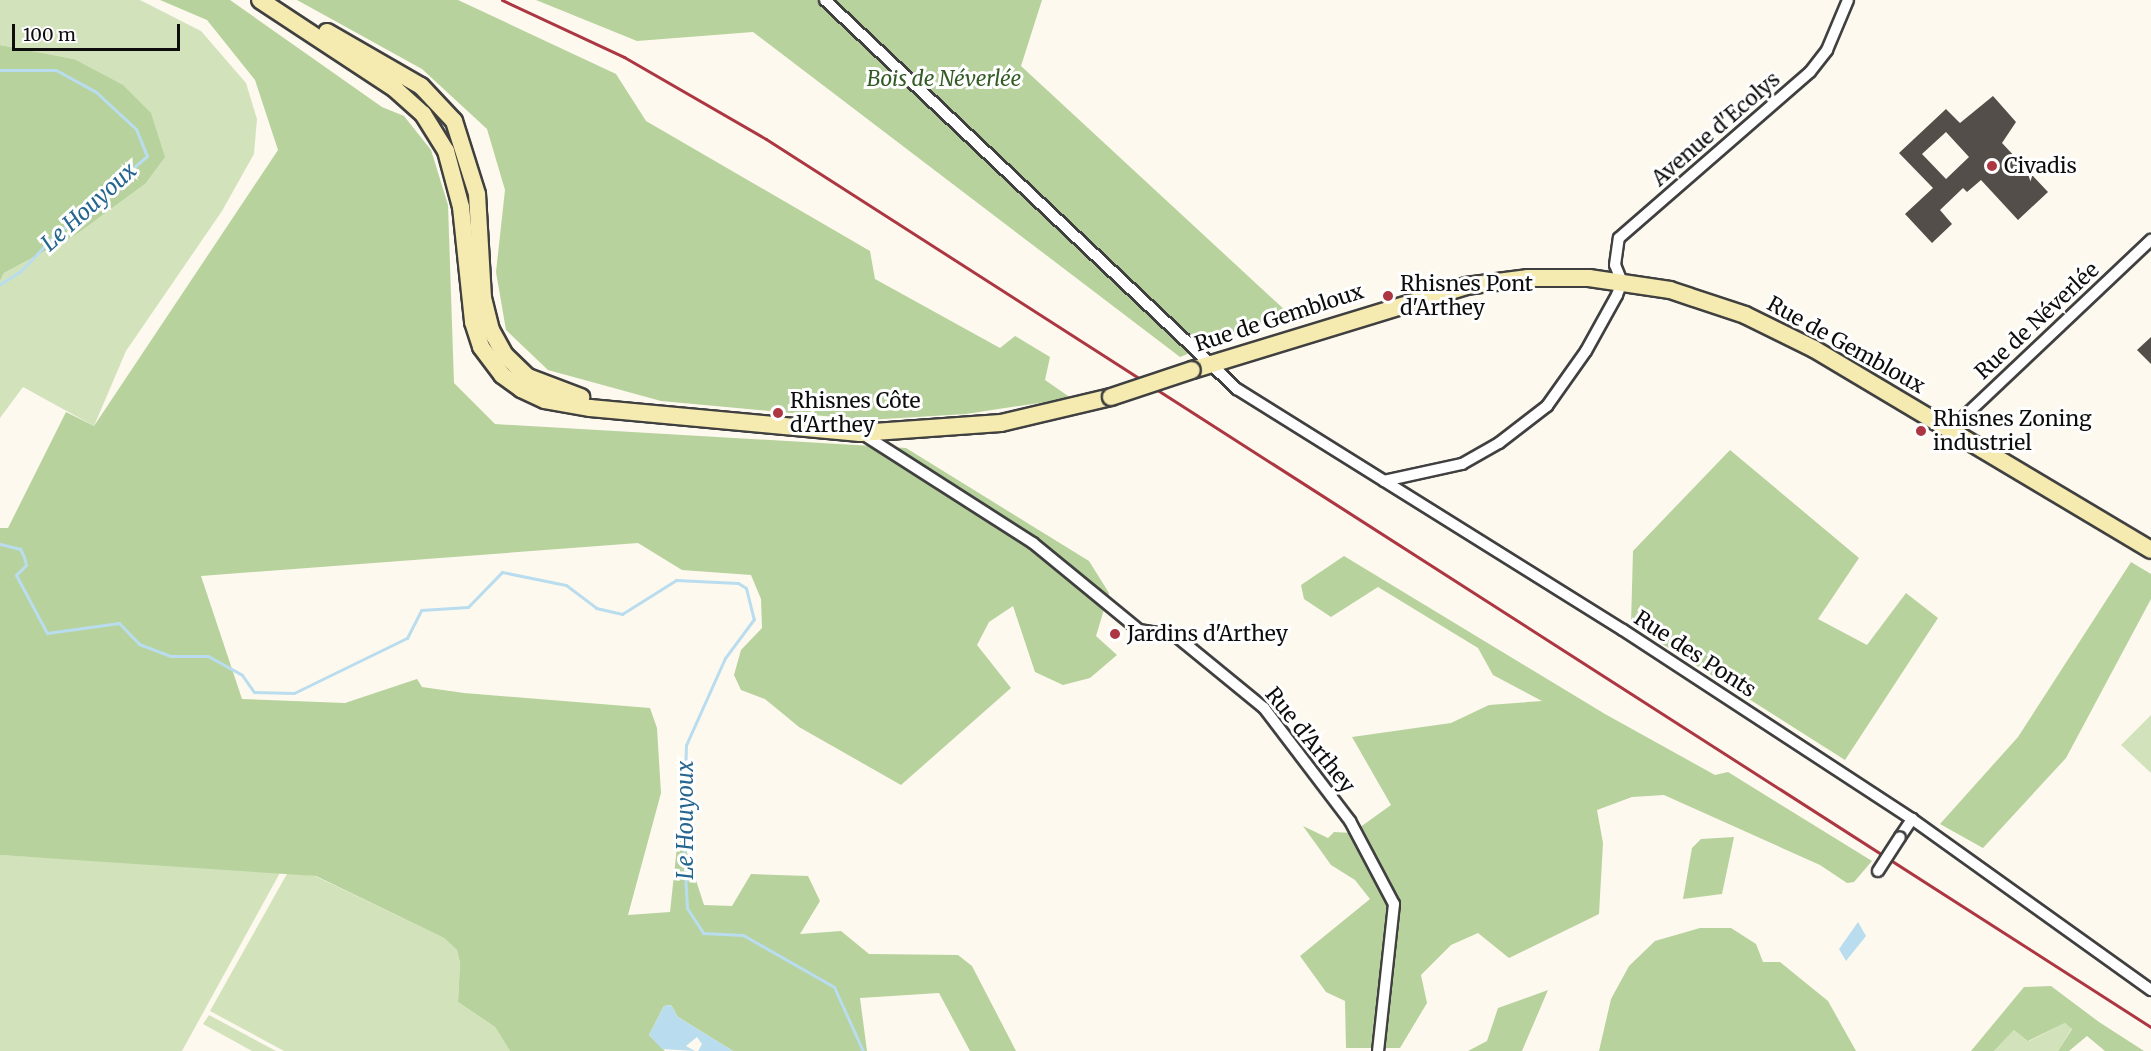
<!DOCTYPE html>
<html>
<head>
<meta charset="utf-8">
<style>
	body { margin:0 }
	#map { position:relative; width:2151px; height:1051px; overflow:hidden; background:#fdf9ee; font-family:Merriweather,serif }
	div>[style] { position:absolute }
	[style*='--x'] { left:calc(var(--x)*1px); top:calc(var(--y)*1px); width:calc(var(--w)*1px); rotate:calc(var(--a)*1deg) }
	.green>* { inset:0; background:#d2e3bc }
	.forest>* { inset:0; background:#b7d29d }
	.water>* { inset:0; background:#b9ddee }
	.stream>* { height:3px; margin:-1.5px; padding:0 1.5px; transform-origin:1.5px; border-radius:1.5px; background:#b9ddee }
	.building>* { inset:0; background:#544e4a }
	.roads { filter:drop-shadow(2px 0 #404040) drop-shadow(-2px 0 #404040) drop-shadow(0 2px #404040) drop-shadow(0 -2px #404040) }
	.street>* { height:10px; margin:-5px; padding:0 5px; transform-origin:5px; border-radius:5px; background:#fff }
	.secondary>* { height:16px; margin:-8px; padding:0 8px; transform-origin:8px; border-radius:8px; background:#f5ebb1 }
	.rail>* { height:3px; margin:-1.5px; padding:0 1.5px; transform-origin:1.5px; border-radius:1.5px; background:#ac3641 }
	.bridges { filter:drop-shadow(2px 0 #404040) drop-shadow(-2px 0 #404040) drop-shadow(0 2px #404040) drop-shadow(0 -2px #404040) }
	.street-bridge>* { height:10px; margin:-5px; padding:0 5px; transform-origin:5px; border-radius:5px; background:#fff }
	.secondary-bridge>* { height:16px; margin:-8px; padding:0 8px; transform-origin:8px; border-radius:8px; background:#f5ebb1 }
	.dots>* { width:16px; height:16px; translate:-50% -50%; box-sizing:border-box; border:3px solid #fff; border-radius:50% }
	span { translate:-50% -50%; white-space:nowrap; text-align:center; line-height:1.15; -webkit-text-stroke:6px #fff; paint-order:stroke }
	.park-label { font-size:21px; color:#335c25; font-style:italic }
	.street-label { font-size:21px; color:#0d0d0d }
	.poi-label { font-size:21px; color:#0d0d0d }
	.left { translate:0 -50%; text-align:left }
	.water-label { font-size:22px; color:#25658f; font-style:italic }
	.scale { position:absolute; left:12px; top:24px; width:168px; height:27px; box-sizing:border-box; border:3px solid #0d0d0d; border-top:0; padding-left:8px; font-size:18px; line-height:21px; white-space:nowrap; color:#0d0d0d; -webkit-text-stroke:4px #fff; paint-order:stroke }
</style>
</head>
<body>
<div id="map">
	<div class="green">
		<div style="clip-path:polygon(0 0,140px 0,201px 31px,246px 83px,257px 119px,254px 154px,222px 211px,126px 351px,94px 426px,23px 387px,0 418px,0 281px,4px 273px,77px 234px,145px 184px,74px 59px,0 45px)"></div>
		<div style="clip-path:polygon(2151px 715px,2151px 773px,2121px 745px)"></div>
		<div style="clip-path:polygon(0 855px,281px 871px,182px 1051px,0 1051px)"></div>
		<div style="clip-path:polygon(288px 872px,315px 876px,444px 938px,457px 950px,460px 963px,458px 1002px,495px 1027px,510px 1051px,284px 1051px,210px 1011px)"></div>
		<div style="clip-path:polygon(209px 1015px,276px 1051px,252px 1051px,203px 1024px)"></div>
		<div style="clip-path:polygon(2065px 1023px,2072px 1028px,2058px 1051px,1994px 1051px,2014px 1030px,2029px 1041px)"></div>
	</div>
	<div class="forest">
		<div style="clip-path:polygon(160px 0,230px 0,382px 107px,404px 116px,431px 150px,448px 205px,454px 383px,495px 424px,906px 448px,1089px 561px,1109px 593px,1096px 636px,1117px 655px,1090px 678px,1063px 685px,1035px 672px,1013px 606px,989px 622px,977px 645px,1011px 688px,901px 785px,799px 727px,765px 699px,741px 690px,734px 675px,741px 650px,762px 628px,761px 599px,751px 575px,682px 570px,638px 543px,201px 576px,242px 699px,345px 703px,417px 679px,422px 687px,464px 693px,650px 708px,657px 728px,661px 793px,628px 915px,670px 912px,679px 828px,704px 905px,732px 906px,751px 874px,808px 876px,820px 901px,800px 934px,841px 931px,869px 954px,958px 955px,972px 966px,1016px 1051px,970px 1051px,939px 993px,860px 998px,867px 1051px,733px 1051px,678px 1017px,671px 1005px,664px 1006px,649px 1035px,665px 1051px,510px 1051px,495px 1027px,458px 1002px,460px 963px,457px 950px,444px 938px,316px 876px,0 855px,0 528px,8px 528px,66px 412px,94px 426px,278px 150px,255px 80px,207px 20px)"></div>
		<div style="clip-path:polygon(297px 0,458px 0,616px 74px,646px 121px,870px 251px,875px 279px,1000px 348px,1015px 336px,1050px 357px,1045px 380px,1071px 398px,966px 414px,867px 420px,661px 401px,548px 370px,506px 330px,496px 272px,505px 190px,487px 129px,422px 69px)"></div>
		<div style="clip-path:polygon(536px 0,1042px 0,1021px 66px,1288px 313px,1180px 357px,753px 32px,637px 41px)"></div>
		<div style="clip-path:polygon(0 45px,74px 59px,123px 85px,151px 113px,165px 157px,145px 184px,77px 234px,4px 273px,0 281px)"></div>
		<div style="clip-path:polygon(1730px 450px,1859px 558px,1818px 619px,1867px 645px,1906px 593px,1938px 618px,1845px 760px,1631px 624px,1633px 551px)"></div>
		<div style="clip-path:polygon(1344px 556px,1605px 714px,1715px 775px,1728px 772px,1872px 861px,1854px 882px,1847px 883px,1820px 865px,1664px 795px,1632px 797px,1597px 810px,1603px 843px,1599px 914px,1509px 958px,1478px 933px,1451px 945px,1421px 975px,1427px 1003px,1400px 1048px,1346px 1048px,1345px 1001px,1326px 992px,1300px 956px,1370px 899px,1355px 880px,1331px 865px,1303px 826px,1328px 838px,1334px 832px,1352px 833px,1391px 805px,1352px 737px,1451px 723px,1489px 705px,1542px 701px,1493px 675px,1478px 648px,1378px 587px,1331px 617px,1304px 599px,1301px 585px)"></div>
		<div style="clip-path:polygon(2131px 562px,2151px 574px,2151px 599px,2066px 758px,1983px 848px,1940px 824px,2018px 737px)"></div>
		<div style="clip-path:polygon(1734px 837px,1722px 894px,1683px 899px,1692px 848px,1701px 839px)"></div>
		<div style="clip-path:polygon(1700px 928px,1731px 928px,1756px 944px,1763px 962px,1780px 962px,1828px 1001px,1856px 1051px,1599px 1051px,1611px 999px,1629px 966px,1655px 941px)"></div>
		<div style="clip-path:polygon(2051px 986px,2099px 1022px,2144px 1051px,2105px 1051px,2087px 1036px,2069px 1051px,2058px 1051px,2072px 1029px,2065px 1023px,2028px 1041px,2014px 1030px,1994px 1051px,1971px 1051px,2024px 987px)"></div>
		<div style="clip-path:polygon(1548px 990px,1522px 1051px,1468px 1051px,1487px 1041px,1498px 1008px)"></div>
	</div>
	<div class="water">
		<div style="clip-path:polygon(1858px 922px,1866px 936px,1846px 961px,1839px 949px)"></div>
		<div style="clip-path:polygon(671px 1005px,678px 1017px,733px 1051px,698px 1051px,702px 1044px,697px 1037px,686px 1046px,695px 1051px,662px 1049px,649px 1035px,664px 1006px)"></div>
	</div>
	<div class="stream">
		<div style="--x:0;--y:70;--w:56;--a:0"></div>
		<div style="--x:56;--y:70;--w:46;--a:28.8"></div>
		<div style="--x:96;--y:92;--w:54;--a:42.8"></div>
		<div style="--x:136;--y:129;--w:29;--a:68"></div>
		<div style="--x:147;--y:156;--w:127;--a:139.2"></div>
		<div style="--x:51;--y:239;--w:44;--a:133.2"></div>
		<div style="--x:21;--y:271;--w:25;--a:148"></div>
		<div style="--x:0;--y:544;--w:21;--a:14"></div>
		<div style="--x:20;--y:549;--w:9;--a:63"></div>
		<div style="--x:24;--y:557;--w:8;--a:76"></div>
		<div style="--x:26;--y:565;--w:14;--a:135"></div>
		<div style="--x:16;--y:575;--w:66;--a:61.9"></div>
		<div style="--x:47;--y:633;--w:73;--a:-7.9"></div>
		<div style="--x:119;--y:623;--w:29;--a:46"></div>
		<div style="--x:139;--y:644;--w:34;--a:21"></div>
		<div style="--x:171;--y:656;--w:37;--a:0"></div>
		<div style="--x:208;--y:656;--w:39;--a:29"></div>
		<div style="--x:242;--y:675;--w:21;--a:55"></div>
		<div style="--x:254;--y:692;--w:40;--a:1.4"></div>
		<div style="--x:294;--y:693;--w:126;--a:-26"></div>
		<div style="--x:407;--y:638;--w:31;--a:-63"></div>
		<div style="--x:421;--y:610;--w:47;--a:-3.7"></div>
		<div style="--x:468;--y:607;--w:49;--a:-45.8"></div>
		<div style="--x:502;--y:572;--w:65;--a:11.5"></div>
		<div style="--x:566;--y:585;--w:38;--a:37"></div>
		<div style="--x:596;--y:608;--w:27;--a:13"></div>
		<div style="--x:622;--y:614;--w:64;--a:-32.2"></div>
		<div style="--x:676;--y:580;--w:62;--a:2.8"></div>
		<div style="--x:738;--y:583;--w:9;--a:32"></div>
		<div style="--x:746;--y:588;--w:32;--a:76"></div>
		<div style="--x:754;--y:619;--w:49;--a:126.6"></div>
		<div style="--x:725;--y:658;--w:95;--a:114.1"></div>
		<div style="--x:686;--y:745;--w:91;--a:91.9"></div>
		<div style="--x:683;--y:836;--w:72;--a:86.8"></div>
		<div style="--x:687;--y:908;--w:30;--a:57"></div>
		<div style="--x:703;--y:933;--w:40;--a:2.9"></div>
		<div style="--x:743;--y:935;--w:105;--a:29.7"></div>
		<div style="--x:834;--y:987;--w:70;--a:65.6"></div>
	</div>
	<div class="building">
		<div style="clip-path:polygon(evenodd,1993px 96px,2016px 122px,2002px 143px,2048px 192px,2018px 220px,1981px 180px,1967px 192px,1963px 188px,1940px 210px,1952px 224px,1932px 243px,1905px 214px,1933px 188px,1899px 153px,1946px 109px,1960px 123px,1993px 96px,1946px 132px,1969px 157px,1946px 179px,1922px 154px,1946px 132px)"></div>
		<div style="clip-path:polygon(2151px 337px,2151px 364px,2137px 350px)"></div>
	</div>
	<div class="roads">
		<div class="street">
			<div style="--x:825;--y:0;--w:567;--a:43.36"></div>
			<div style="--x:1237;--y:389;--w:455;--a:32"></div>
			<div style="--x:1623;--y:630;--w:345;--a:33.2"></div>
			<div style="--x:1912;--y:819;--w:294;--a:35.6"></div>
			<div style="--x:1950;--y:430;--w:277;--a:-43.4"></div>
			<div style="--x:861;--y:433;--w:204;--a:32.6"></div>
			<div style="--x:1033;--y:543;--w:137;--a:39.4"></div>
			<div style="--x:1139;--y:630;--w:37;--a:9"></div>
			<div style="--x:1176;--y:636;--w:114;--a:39.3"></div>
			<div style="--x:1264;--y:708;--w:142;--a:52.7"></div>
			<div style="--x:1350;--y:821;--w:94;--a:62.1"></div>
			<div style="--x:1394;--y:904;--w:148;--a:96.2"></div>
			<div style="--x:1384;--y:481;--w:80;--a:-12.3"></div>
			<div style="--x:1462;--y:464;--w:43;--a:-29.6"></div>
			<div style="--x:1499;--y:443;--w:61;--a:-37.6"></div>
			<div style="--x:1547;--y:406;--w:67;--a:-54.7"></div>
			<div style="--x:1586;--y:351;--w:64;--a:-61"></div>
			<div style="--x:1617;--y:295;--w:14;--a:-69"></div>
			<div style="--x:1622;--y:282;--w:18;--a:-112"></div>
			<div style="--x:1615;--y:265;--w:27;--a:-82"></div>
			<div style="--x:1619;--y:238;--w:253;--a:-41"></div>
			<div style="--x:1810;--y:72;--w:28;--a:-52"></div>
			<div style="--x:1827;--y:50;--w:54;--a:-67.2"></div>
			<div style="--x:1900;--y:837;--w:22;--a:-56"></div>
		</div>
		<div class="secondary">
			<div style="--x:260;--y:0;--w:162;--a:33.4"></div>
			<div style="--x:395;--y:89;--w:38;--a:42"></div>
			<div style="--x:423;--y:114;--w:44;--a:58.1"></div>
			<div style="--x:446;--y:151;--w:58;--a:75"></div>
			<div style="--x:461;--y:207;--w:116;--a:84"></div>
			<div style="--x:473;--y:322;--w:26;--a:72"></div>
			<div style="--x:481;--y:347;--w:35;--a:53"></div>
			<div style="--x:502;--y:375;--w:24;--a:36"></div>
			<div style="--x:521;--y:389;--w:26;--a:25"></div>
			<div style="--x:545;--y:400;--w:46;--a:10.1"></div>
			<div style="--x:590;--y:408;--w:271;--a:5.3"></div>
			<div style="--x:860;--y:433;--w:141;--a:-4.1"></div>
			<div style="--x:1001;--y:423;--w:113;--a:-13.3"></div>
			<div style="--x:327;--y:32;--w:108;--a:29.9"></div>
			<div style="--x:421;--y:86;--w:48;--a:46.7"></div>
			<div style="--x:454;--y:121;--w:77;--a:72.5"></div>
			<div style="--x:477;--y:194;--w:104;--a:86.7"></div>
			<div style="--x:483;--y:298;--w:33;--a:76"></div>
			<div style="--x:491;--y:330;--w:29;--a:61"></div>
			<div style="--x:505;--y:355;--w:32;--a:44"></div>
			<div style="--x:528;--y:377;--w:57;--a:20.7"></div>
			<div style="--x:1192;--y:370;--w:287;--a:-17"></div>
			<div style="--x:1466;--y:286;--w:63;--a:-7.4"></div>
			<div style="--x:1528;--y:278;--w:61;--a:0"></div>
			<div style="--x:1589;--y:278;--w:82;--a:8.4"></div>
			<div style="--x:1670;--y:290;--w:79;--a:18.4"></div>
			<div style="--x:1745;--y:315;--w:77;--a:26.2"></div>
			<div style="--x:1814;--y:349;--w:392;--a:30.8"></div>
		</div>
	</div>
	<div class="rail">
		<div style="--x:502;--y:0;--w:135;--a:25"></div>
		<div style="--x:624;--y:57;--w:164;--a:30"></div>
		<div style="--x:766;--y:139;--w:1645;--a:32.67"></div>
	</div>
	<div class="bridges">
		<div class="street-bridge">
			<div style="--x:1878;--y:871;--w:40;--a:-57.1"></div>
		</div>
		<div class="secondary-bridge">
			<div style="--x:1111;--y:397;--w:85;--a:-18.4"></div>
		</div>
	</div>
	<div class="dots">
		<div style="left:1992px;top:166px;background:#ac3641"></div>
		<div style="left:1388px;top:296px;background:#ac3641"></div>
		<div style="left:778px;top:413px;background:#ac3641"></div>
		<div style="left:1921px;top:431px;background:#ac3641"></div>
		<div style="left:1115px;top:634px;background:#ac3641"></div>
	</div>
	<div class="park-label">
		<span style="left:944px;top:79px">Bois de Néverlée</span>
	</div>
	<div class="street-label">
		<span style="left:1716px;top:129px;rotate:-41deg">Avenue d'Ecolys</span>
		<span style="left:1279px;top:318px;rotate:-18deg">Rue de Gembloux</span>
		<span style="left:2037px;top:321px;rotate:-43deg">Rue de Néverlée</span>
		<span style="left:1846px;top:345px;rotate:29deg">Rue de Gembloux</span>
		<span style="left:1695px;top:654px;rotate:33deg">Rue des Ponts</span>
		<span style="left:1310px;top:740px;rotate:51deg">Rue d'Arthey</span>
	</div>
	<div class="poi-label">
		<span class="left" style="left:2004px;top:166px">Civadis</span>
		<span class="left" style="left:1400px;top:296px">Rhisnes Pont<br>d'Arthey</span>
		<span class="left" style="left:790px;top:413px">Rhisnes Côte<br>d'Arthey</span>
		<span class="left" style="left:1933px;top:431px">Rhisnes Zoning<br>industriel</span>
		<span class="left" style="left:1127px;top:634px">Jardins d'Arthey</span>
	</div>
	<div class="water-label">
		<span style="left:89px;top:207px;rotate:-42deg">Le Houyoux</span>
		<span style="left:686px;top:820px;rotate:-90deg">Le Houyoux</span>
	</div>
	<div class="scale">100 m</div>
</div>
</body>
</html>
